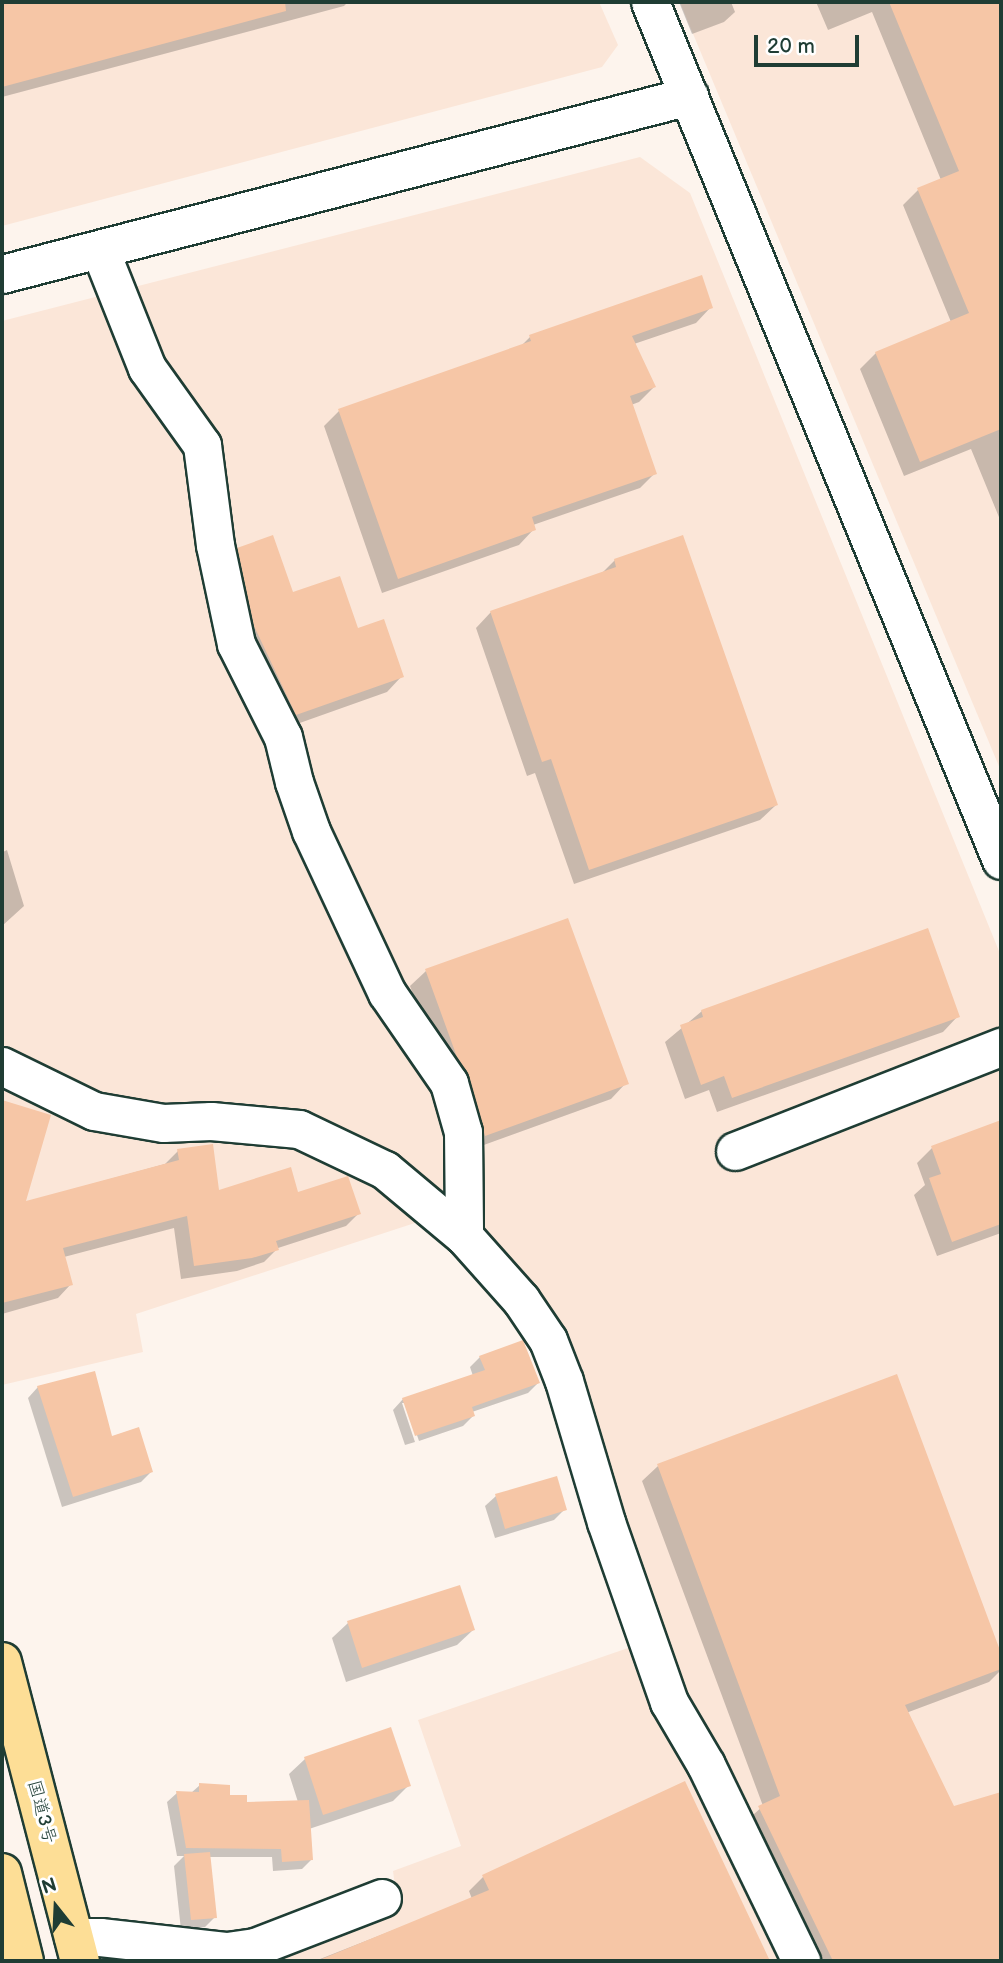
<!DOCTYPE html>
<html>
<head>
<meta charset="utf-8">
<style>
	body { margin:0 }
	#map { position:relative; width:1003px; height:1963px; overflow:hidden; background:#fdf4ed; font-family:"Balsamiq Sans","Klee One",sans-serif }
	div>[style] { position:absolute }
	[style*='--x'] { left:calc(var(--x)*1px); top:calc(var(--y)*1px); width:calc(var(--w)*1px); rotate:calc(var(--a)*1deg) }
	.built>* { inset:0; background:#fbe6d8 }
	.shadow>* { inset:0; background:#0003 }
	.building>* { inset:0; background:#f6c6a6 }
	.roads { filter:drop-shadow(2px 0 #1f3d34) drop-shadow(-2px 0 #1f3d34) drop-shadow(0 2px #1f3d34) drop-shadow(0 -2px #1f3d34) }
	.minor>* { height:37px; margin:-18.5px; padding:0 18.5px; transform-origin:18.5px; border-radius:18.5px; background:#fff }
	.highway>* { height:38px; margin:-19px; padding:0 19px; transform-origin:19px; border-radius:19px; background:#fdde96 }
	span { translate:-50% -50%; white-space:nowrap; text-align:center; line-height:1.15; -webkit-text-stroke:6px #fff; paint-order:stroke }
	.street-label { font-size:18px; color:#1f3d34 }
	.frame { position:absolute; inset:0; border:4px solid #1f3d34; pointer-events:none }
	.north { position:absolute; left:21px; top:1872px; width:70px; height:70px; -webkit-text-stroke:5px #fff; paint-order:stroke; rotate:342deg; font-size:19px; font-weight:700; line-height:28px; text-align:center; color:#1f3d34 }
	.north::after { content:''; display:block; margin:auto; width:24px; height:32px; background:#1f3d34; clip-path:polygon(50% 0,100% 100%,50% 72%,0 100%) }
	.scale { position:absolute; left:754px; top:35px; width:105px; height:32px; box-sizing:border-box; border:4px solid #1f3d34; border-top:0; padding-left:9px; font-size:21px; line-height:24px; white-space:nowrap; color:#1f3d34; -webkit-text-stroke:5px #fff; paint-order:stroke }
</style>
</head>
<body>
<div id="map">
	<div class="built">
		<div style="clip-path:polygon(2px 2px,599px 2px,618px 45px,602px 67px,2px 226px)"></div>
		<div style="clip-path:polygon(680px 2px,1001px 2px,1001px 771px,686px 17px)"></div>
		<div style="clip-path:polygon(640px 157px,690px 193px,1001px 956px,1001px 1961px,813px 1961px,675px 1690px,562px 1334px,388px 1154px,300px 1110px,206px 1105px,217px 1138px,309px 1149px,369px 1175px,418px 1222px,136px 1314px,143px 1352px,2px 1385px,2px 321px)"></div>
		<div style="clip-path:polygon(634px 1646px,788px 1961px,254px 1961px,398px 1908px,393px 1871px,461px 1846px,418px 1720px)"></div>
	</div>
	<div class="shadow">
		<div style="clip-path:polygon(2px 2px,348px 2px,344px 6px,2px 97px)"></div>
		<div style="clip-path:polygon(679px 2px,731px 2px,735px 12px,724px 22px,692px 34px)"></div>
		<div style="clip-path:polygon(816px 2px,1001px 2px,1001px 522px,971px 449px,904px 476px,860px 369px,876px 353px,951px 322px,903px 205px,918px 190px,941px 180px,872px 12px,828px 30px)"></div>
		<div style="clip-path:polygon(711px 307px,696px 323px,634px 344px,654px 387px,639px 402px,631px 405px,655px 473px,640px 488px,533px 525px,534px 529px,519px 545px,382px 593px,324px 426px,339px 411px,521px 346px,530px 337px)"></div>
		<div style="clip-path:polygon(238px 549px,292px 595px,357px 630px,402px 676px,387px 692px,280px 730px,222px 565px)"></div>
		<div style="clip-path:polygon(615px 560px,776px 805px,760px 820px,574px 884px,535px 773px,527px 776px,476px 628px,491px 612px,601px 574px)"></div>
		<div style="clip-path:polygon(2px 847px,3px 852px,7px 850px,24px 906px,2px 926px)"></div>
		<div style="clip-path:polygon(426px 971px,626px 1083px,611px 1099px,470px 1150px,410px 986px)"></div>
		<div style="clip-path:polygon(702px 1011px,958px 1016px,943px 1032px,717px 1112px,709px 1090px,685px 1099px,665px 1042px)"></div>
		<div style="clip-path:polygon(2px 1102px,49px 1116px,23px 1203px,165px 1164px,178px 1151px,218px 1192px,359px 1213px,346px 1226px,278px 1248px,264px 1262px,237px 1271px,181px 1279px,174px 1228px,64px 1257px,71px 1284px,58px 1298px,2px 1314px)"></div>
		<div style="clip-path:polygon(1001px 1122px,1001px 1233px,937px 1256px,914px 1195px,925px 1185px,917px 1163px,932px 1148px)"></div>
		<div style="clip-path:polygon(480px 1357px,538px 1383px,528px 1393px,472px 1412px,473px 1416px,463px 1426px,419px 1441px,406px 1403px,402px 1403px,415px 1442px,405px 1445px,393px 1410px,403px 1399px,473px 1376px,470px 1367px)"></div>
		<div style="clip-path:polygon(896px 1377px,1001px 1658px,1001px 1670px,989px 1682px,906px 1713px,953px 1808px,1001px 1793px,1001px 1961px,811px 1961px,744px 1823px,763px 1806px,642px 1481px,658px 1466px)"></div>
		<div style="clip-path:polygon(38px 1387px,111px 1438px,151px 1472px,141px 1482px,62px 1507px,28px 1398px)"></div>
		<div style="clip-path:polygon(496px 1496px,565px 1509px,554px 1520px,495px 1538px,485px 1506px)"></div>
		<div style="clip-path:polygon(348px 1623px,473px 1630px,457px 1645px,346px 1682px,332px 1638px)"></div>
		<div style="clip-path:polygon(390px 1730px,409px 1785px,393px 1801px,309px 1829px,312px 1859px,302px 1869px,273px 1871px,272px 1857px,209px 1857px,215px 1917px,205px 1927px,181px 1930px,174px 1866px,184px 1856px,177px 1856px,167px 1802px,177px 1793px,191px 1793px,200px 1785px,245px 1804px,298px 1802px,289px 1774px,305px 1759px)"></div>
		<div style="clip-path:polygon(685px 1783px,768px 1961px,315px 1961px,472px 1899px,469px 1891px,483px 1877px)"></div>
	</div>
	<div class="building">
		<div style="clip-path:polygon(2px 2px,285px 2px,286px 11px,2px 87px)"></div>
		<div style="clip-path:polygon(889px 2px,1001px 2px,1001px 429px,920px 462px,875px 352px,969px 313px,917px 188px,959px 171px)"></div>
		<div style="clip-path:polygon(702px 275px,713px 308px,632px 336px,656px 387px,630px 396px,657px 474px,532px 517px,536px 530px,398px 579px,338px 409px,531px 341px,529px 335px)"></div>
		<div style="clip-path:polygon(273px 535px,293px 592px,340px 576px,358px 628px,384px 619px,404px 677px,296px 715px,254px 626px,237px 548px)"></div>
		<div style="clip-path:polygon(683px 535px,778px 805px,589px 870px,551px 759px,542px 762px,490px 611px,616px 567px,614px 559px)"></div>
		<div style="clip-path:polygon(568px 918px,629px 1084px,485px 1136px,469px 1077px,457px 1057px,425px 969px)"></div>
		<div style="clip-path:polygon(928px 928px,960px 1017px,732px 1098px,724px 1076px,701px 1085px,680px 1025px,703px 1017px,701px 1010px)"></div>
		<div style="clip-path:polygon(2px 1100px,51px 1115px,26px 1201px,179px 1160px,177px 1149px,213px 1144px,219px 1190px,291px 1167px,298px 1192px,348px 1176px,361px 1214px,276px 1241px,279px 1250px,252px 1258px,194px 1266px,187px 1216px,63px 1248px,73px 1285px,2px 1303px)"></div>
		<div style="clip-path:polygon(1001px 1120px,1001px 1224px,952px 1242px,929px 1178px,941px 1174px,931px 1146px)"></div>
		<div style="clip-path:polygon(523px 1340px,540px 1383px,472px 1407px,475px 1416px,415px 1436px,402px 1398px,485px 1370px,479px 1356px)"></div>
		<div style="clip-path:polygon(95px 1371px,112px 1436px,139px 1427px,153px 1472px,73px 1497px,37px 1386px)"></div>
		<div style="clip-path:polygon(897px 1374px,1001px 1653px,1001px 1669px,905px 1705px,954px 1806px,1001px 1792px,1001px 1961px,833px 1961px,758px 1806px,780px 1796px,657px 1464px)"></div>
		<div style="clip-path:polygon(557px 1476px,567px 1510px,505px 1529px,495px 1494px)"></div>
		<div style="clip-path:polygon(460px 1585px,475px 1630px,362px 1668px,347px 1621px)"></div>
		<div style="clip-path:polygon(391px 1727px,411px 1786px,323px 1815px,304px 1757px)"></div>
		<div style="clip-path:polygon(685px 1781px,770px 1961px,317px 1961px,489px 1890px,482px 1875px)"></div>
		<div style="clip-path:polygon(199px 1783px,230px 1785px,230px 1795px,247px 1795px,247px 1802px,309px 1800px,313px 1860px,282px 1862px,281px 1849px,186px 1848px,176px 1791px,199px 1792px)"></div>
		<div style="clip-path:polygon(210px 1852px,217px 1918px,191px 1920px,184px 1854px)"></div>
	</div>
	<div class="roads">
		<div class="minor">
			<div style="--x:650;--y:2;--w:927;--a:67.75"></div>
			<div style="--x:100;--y:250;--w:127;--a:68.3"></div>
			<div style="--x:147;--y:368;--w:95;--a:54.5"></div>
			<div style="--x:202;--y:445;--w:101;--a:82.6"></div>
			<div style="--x:215;--y:545;--w:101;--a:78"></div>
			<div style="--x:236;--y:644;--w:104;--a:63.2"></div>
			<div style="--x:283;--y:737;--w:46;--a:76.3"></div>
			<div style="--x:294;--y:782;--w:52;--a:70.9"></div>
			<div style="--x:311;--y:831;--w:179;--a:64.9"></div>
			<div style="--x:387;--y:993;--w:109;--a:55.4"></div>
			<div style="--x:449;--y:1083;--w:51;--a:74.1"></div>
			<div style="--x:463;--y:1132;--w:104;--a:89.4"></div>
			<div style="--x:2;--y:274;--w:710;--a:-14.53"></div>
			<div style="--x:2;--y:1066;--w:102;--a:26.1"></div>
			<div style="--x:94;--y:1111;--w:70;--a:9.9"></div>
			<div style="--x:163;--y:1123;--w:48;--a:-2.4"></div>
			<div style="--x:211;--y:1121;--w:88;--a:5.2"></div>
			<div style="--x:299;--y:1129;--w:95;--a:25.5"></div>
			<div style="--x:385;--y:1170;--w:103;--a:39.9"></div>
			<div style="--x:464;--y:1236;--w:86;--a:48.3"></div>
			<div style="--x:521;--y:1300;--w:48;--a:56"></div>
			<div style="--x:548;--y:1340;--w:44;--a:68.7"></div>
			<div style="--x:564;--y:1381;--w:147;--a:73.4"></div>
			<div style="--x:606;--y:1522;--w:191;--a:70.7"></div>
			<div style="--x:669;--y:1702;--w:73;--a:59.6"></div>
			<div style="--x:706;--y:1765;--w:218;--a:64.1"></div>
			<div style="--x:735;--y:1151;--w:286;--a:-21.4"></div>
			<div style="--x:73;--y:1937;--w:27;--a:0"></div>
			<div style="--x:100;--y:1937;--w:128;--a:6.3"></div>
			<div style="--x:227;--y:1951;--w:28;--a:-8"></div>
			<div style="--x:255;--y:1947;--w:136;--a:-21.1"></div>
		</div>
		<div class="highway">
			<div style="--x:2;--y:1662;--w:309;--a:75.4"></div>
			<div style="--x:2;--y:1873;--w:91;--a:76"></div>
		</div>
	</div>
	<div class="street-label">
		<span style="left:41px;top:1812px;rotate:75deg">国道3号</span>
	</div>
	<div class="frame"></div>
	<div class="north">N</div>
	<div class="scale">20 m</div>
</div>
</body>
</html>
